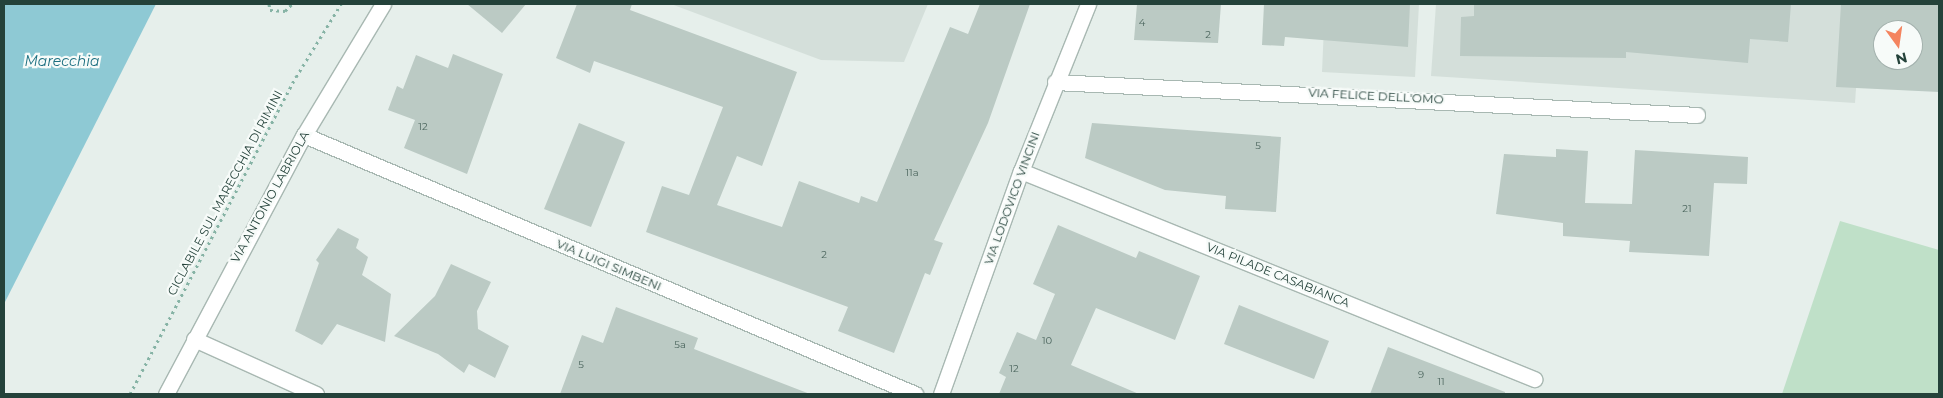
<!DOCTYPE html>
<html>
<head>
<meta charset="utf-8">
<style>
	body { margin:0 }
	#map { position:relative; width:1943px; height:398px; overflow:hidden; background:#e6efeb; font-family:Montserrat,sans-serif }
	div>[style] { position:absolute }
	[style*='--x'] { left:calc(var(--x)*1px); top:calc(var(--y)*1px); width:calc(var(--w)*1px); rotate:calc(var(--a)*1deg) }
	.built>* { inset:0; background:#d4dfda }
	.green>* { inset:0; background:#bfe0c8 }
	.water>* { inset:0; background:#8ec9d4 }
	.building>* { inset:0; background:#bbcac4 }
	.path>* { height:3px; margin-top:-1.5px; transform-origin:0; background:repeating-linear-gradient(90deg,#86b3a5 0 2.5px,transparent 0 6.5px) }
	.roads { filter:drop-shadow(1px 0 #a8b8b2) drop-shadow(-1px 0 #a8b8b2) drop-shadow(0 1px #a8b8b2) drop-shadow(0 -1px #a8b8b2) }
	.street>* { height:15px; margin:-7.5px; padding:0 7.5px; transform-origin:7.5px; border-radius:7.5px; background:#fff }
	span { translate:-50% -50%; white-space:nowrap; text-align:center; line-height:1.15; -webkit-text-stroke:4.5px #f7fbf9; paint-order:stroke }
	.number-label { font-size:10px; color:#4a645c }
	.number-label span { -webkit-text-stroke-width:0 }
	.street-label { font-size:12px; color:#24423a }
	.water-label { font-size:14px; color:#1c6f80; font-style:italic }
	.frame { position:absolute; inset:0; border:5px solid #24423a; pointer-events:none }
	.north { position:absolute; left:1873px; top:20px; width:50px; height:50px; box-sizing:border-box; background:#f7fbf9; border:1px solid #a3b1ad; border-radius:50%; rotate:166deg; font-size:14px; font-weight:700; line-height:20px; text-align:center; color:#24423a }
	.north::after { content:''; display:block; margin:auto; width:18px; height:22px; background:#f4845f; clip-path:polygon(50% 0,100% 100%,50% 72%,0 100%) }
</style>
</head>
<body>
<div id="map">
	<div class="built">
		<div style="clip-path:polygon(671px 4px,928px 4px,904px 62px,821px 60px)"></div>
		<div style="clip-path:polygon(1325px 4px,1419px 4px,1415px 77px,1322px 72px)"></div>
		<div style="clip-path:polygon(1436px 4px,1862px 4px,1855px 103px,1431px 76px)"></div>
	</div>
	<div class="green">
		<div style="clip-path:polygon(1840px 221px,1939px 250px,1939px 394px,1782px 394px)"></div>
	</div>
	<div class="water">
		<div style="clip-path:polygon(4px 4px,156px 4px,4px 304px)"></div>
	</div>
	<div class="building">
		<div style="clip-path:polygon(467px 4px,526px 4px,502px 33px)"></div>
		<div style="clip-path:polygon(577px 4px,632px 4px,630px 10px,797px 72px,762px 166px,737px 156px,717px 205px,782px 227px,799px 181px,859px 203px,861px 196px,877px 202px,950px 27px,968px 34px,980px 4px,1030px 4px,988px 123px,934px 240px,943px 243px,930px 275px,925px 273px,894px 353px,838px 331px,848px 307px,646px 232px,662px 186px,689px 195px,723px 107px,594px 61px,590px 73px,556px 58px)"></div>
		<div style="clip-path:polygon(1137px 4px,1221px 4px,1218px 43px,1134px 40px)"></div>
		<div style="clip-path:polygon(1264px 4px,1410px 4px,1408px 47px,1285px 37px,1284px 46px,1262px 45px)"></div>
		<div style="clip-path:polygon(1474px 4px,1791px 4px,1788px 42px,1750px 39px,1748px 63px,1626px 52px,1626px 58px,1460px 56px,1461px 17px,1474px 16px)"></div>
		<div style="clip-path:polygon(evenodd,1841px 4px,1939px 4px,1939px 92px,1836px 87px,1841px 4px,1883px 30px,1913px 30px,1913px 60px,1883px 60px,1883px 30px)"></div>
		<div style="clip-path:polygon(453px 54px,503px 74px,467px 174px,404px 148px,415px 120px,388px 110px,397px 86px,403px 89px,416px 55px,448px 68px)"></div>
		<div style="clip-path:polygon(579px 123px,625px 142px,591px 227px,544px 209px)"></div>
		<div style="clip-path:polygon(1092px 123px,1281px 137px,1276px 212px,1225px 209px,1226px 196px,1165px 190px,1085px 158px)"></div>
		<div style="clip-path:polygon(1556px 149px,1588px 151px,1585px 203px,1632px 204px,1635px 150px,1748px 157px,1747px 184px,1714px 183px,1709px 256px,1629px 252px,1630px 241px,1563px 236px,1563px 223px,1496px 214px,1504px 154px,1556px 157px)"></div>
		<div style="clip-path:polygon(1058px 225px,1136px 258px,1139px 251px,1200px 276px,1175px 340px,1096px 308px,1071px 365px,1139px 394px,999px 394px,1006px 377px,999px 373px,1017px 332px,1036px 340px,1055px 294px,1033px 284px)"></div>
		<div style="clip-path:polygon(338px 228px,359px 239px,356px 248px,368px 257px,362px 275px,391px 294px,385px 342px,337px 324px,322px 345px,295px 331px,319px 263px,316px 260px)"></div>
		<div style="clip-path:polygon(451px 264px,491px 282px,477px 311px,478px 329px,509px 346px,495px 378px,469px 364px,464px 373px,438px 354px,394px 336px,435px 296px)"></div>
		<div style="clip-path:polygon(1239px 305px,1329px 341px,1314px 379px,1224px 344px)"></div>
		<div style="clip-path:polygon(616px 307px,698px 338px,694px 349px,810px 394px,560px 394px,582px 335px,603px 343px)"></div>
		<div style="clip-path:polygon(1388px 347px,1505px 392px,1505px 394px,1370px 394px)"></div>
	</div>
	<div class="path">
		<div style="--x:269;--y:4;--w:6;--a:81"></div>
		<div style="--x:270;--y:10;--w:15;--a:4"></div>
		<div style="--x:285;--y:11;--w:10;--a:-45"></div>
		<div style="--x:130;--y:394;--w:358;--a:-62.4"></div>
		<div style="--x:296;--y:77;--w:86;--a:-58.3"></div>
	</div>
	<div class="roads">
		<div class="street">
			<div style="--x:1055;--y:82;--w:643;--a:2.94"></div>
			<div style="--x:304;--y:135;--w:664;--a:22.97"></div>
			<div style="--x:1021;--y:171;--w:554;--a:22.07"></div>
			<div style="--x:194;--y:339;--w:134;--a:24.3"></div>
			<div style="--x:166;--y:394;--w:293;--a:-62"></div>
			<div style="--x:304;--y:135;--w:153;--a:-58.9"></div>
			<div style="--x:941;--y:394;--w:237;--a:-70.3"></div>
			<div style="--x:1021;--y:171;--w:180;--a:-68.1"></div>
		</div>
	</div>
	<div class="number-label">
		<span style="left:1142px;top:23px">4</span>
		<span style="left:1208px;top:35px">2</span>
		<span style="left:423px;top:127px">12</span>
		<span style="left:1258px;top:146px">5</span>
		<span style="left:912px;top:173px">11a</span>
		<span style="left:1687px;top:209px">21</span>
		<span style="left:824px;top:255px">2</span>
		<span style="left:1047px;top:341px">10</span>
		<span style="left:680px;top:345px">5a</span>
		<span style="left:581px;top:365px">5</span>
		<span style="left:1014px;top:369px">12</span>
		<span style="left:1421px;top:375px">9</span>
		<span style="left:1441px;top:382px">11</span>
	</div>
	<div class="street-label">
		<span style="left:1376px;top:96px;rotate:3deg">VIA FELICE DELL'OMO</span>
		<span style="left:225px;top:193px;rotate:-62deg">CICLABILE SUL MARECCHIA DI RIMINI</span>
		<span style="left:270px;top:197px;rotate:-61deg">VIA ANTONIO LABRIOLA</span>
		<span style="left:1012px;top:198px;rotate:-70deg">VIA LODOVICO VINCINI</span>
		<span style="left:609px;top:265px;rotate:23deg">VIA LUIGI SIMBENI</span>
		<span style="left:1278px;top:275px;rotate:22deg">VIA PILADE CASABIANCA</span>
	</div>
	<div class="water-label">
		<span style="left:62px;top:61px">Marecchia</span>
	</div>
	<div class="frame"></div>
	<div class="north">N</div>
</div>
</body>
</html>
